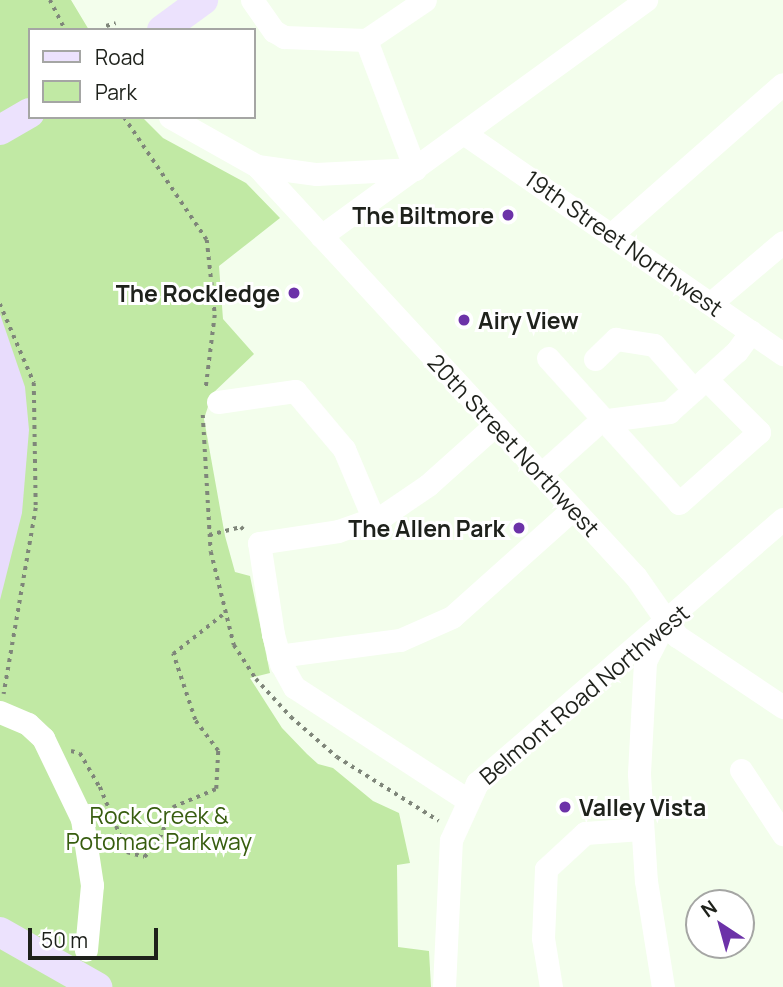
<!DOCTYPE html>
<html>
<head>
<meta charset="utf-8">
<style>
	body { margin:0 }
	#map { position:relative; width:783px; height:987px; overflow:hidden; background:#f3feec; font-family:Manrope,sans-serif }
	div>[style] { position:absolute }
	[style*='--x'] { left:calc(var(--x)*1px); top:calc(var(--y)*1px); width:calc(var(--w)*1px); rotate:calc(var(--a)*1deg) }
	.green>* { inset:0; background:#c1e9a4 }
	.water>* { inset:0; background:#e8dcfc }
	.path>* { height:3.5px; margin-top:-1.75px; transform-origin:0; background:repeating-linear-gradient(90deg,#7f867a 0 3.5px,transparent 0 8.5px) }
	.minor>* { height:23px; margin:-11.5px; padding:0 11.5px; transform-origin:11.5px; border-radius:11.5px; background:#fff }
	.major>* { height:30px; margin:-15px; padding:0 15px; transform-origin:15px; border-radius:15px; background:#ece2fd }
	.dots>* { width:19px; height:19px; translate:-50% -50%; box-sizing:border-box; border:4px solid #fff; border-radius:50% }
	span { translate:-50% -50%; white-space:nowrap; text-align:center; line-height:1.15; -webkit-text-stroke:6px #fff; paint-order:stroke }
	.poi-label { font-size:23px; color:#1e211b; font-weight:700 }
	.right { translate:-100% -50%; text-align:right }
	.left { translate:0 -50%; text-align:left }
	.street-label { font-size:23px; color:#1e211b }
	.park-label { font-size:23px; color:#375d0f }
	.legend { position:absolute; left:28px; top:28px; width:228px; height:91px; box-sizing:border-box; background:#fff; border:2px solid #a5a6a4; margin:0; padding:9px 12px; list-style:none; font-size:21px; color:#1e211b }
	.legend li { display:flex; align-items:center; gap:14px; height:35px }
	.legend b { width:35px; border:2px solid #a5a6a4 }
	.north { position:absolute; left:685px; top:889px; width:70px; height:70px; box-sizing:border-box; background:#fff; border:2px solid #a5a6a4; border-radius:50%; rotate:324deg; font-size:19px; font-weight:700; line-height:28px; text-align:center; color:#1e211b }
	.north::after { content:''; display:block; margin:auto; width:24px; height:32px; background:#6c32a8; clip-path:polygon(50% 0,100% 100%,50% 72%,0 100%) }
	.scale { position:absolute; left:28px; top:928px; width:130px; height:32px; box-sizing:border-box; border:4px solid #1e211b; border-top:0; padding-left:9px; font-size:21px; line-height:24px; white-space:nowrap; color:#1e211b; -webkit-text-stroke:5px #fff; paint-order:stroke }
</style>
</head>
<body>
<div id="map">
	<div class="green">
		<div style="clip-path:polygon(0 0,71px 0,89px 30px,30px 30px,30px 117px,142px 117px,163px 138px,246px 183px,280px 218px,219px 266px,223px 319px,254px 354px,212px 394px,204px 419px,225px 536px,235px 572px,250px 576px,270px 673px,250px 678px,282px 728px,307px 754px,318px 764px,333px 768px,373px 801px,399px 813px,410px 863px,397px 865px,398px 947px,429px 951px,431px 987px,0 987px)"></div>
	</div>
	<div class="water">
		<div style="clip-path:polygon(0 314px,25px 387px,29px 430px,22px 513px,0 600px)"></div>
	</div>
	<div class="path">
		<div style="--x:50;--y:0;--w:34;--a:63"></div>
		<div style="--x:106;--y:26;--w:10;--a:-17"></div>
		<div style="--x:124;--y:117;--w:148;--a:56"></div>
		<div style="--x:207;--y:240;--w:75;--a:83.9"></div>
		<div style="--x:215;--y:315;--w:73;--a:97.1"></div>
		<div style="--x:0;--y:304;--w:86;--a:66.7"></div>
		<div style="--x:34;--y:383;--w:125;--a:89.1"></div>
		<div style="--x:36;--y:508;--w:189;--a:99.8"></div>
		<div style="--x:203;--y:415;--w:137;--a:86.7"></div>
		<div style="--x:211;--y:552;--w:96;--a:76.1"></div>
		<div style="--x:234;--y:645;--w:40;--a:57.1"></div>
		<div style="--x:256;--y:679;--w:52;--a:47.4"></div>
		<div style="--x:291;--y:717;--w:61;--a:41"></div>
		<div style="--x:337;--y:757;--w:120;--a:32.1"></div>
		<div style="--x:209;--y:535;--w:33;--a:-14"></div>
		<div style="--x:241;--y:527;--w:7;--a:45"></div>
		<div style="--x:71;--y:751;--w:9;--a:13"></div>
		<div style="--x:80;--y:753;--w:39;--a:60"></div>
		<div style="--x:100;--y:787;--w:70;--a:67.4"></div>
		<div style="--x:127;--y:852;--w:18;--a:16"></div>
		<div style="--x:144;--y:857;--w:16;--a:-43"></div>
		<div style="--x:156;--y:846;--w:43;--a:-66.4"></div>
		<div style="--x:173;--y:807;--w:47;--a:-22.7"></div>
		<div style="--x:216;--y:789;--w:38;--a:-87"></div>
		<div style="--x:218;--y:751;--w:39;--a:-127"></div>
		<div style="--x:195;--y:720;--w:70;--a:-108.4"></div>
		<div style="--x:173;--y:654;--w:68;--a:-38.4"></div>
	</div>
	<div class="minor">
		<div style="--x:252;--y:0;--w:38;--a:55"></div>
		<div style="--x:274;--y:31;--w:12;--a:31"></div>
		<div style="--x:284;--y:37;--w:82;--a:2.1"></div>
		<div style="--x:366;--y:40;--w:71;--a:-34.1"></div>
		<div style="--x:366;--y:40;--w:138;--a:69.2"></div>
		<div style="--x:170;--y:117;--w:100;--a:29.4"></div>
		<div style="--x:257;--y:166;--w:60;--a:7.7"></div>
		<div style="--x:316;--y:174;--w:99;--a:-2.9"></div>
		<div style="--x:465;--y:134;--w:387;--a:34.7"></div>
		<div style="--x:257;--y:166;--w:559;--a:47.32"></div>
		<div style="--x:636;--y:577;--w:72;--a:55.2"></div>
		<div style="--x:677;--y:636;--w:128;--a:33.8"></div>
		<div style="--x:612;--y:234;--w:227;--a:-41.3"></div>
		<div style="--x:321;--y:236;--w:402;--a:-36"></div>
		<div style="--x:711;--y:303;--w:94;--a:-40.3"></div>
		<div style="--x:548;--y:358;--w:195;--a:47.9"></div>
		<div style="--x:679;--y:503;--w:107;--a:-41.6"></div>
		<div style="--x:759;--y:432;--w:75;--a:-135"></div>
		<div style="--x:595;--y:359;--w:29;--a:-44"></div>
		<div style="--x:616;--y:339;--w:38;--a:9"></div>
		<div style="--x:654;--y:345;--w:60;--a:48.4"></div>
		<div style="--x:218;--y:402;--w:78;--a:-8.1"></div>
		<div style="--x:295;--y:391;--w:76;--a:49.8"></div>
		<div style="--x:344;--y:449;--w:77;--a:67.1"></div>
		<div style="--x:541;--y:474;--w:79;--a:-41.9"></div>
		<div style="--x:600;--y:421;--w:70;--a:-7.4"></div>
		<div style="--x:669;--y:412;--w:91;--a:-41.9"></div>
		<div style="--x:737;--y:351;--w:24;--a:-54"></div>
		<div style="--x:660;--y:632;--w:34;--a:117"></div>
		<div style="--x:645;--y:662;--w:112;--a:93.1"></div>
		<div style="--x:639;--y:774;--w:107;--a:86.3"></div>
		<div style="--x:646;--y:881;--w:107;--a:80.9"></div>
		<div style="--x:278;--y:656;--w:123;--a:-7.5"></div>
		<div style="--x:400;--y:640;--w:57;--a:-23.9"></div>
		<div style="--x:452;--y:617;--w:162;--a:-41.8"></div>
		<div style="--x:0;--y:712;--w:30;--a:23"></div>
		<div style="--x:28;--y:724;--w:21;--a:43"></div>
		<div style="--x:43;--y:738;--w:90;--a:64.3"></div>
		<div style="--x:82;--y:819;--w:67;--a:81.4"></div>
		<div style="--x:92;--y:885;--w:65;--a:95.3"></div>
		<div style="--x:741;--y:770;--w:77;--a:56.7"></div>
		<div style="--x:466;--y:799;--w:205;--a:-146.9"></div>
		<div style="--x:294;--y:687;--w:26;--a:-119"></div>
		<div style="--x:281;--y:664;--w:31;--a:-105"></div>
		<div style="--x:273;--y:634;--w:92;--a:-98.7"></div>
		<div style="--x:259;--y:543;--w:80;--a:-8.6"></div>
		<div style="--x:338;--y:531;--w:49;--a:-19.2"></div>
		<div style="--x:384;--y:515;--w:53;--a:-34.3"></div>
		<div style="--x:428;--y:485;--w:90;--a:-41.8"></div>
		<div style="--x:444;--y:987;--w:147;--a:-87.3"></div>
		<div style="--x:451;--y:840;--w:63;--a:-65.5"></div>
		<div style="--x:477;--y:783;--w:404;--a:-40.8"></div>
		<div style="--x:551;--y:987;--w:50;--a:-99.3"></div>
		<div style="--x:543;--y:938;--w:69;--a:-87.5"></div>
		<div style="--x:546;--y:869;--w:53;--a:-42.7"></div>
		<div style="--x:585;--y:833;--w:56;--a:-4.1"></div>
	</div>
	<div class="major">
		<div style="--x:162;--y:30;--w:51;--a:-36.2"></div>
		<div style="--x:0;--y:130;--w:34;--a:-30"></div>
		<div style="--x:0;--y:932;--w:112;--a:29.6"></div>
	</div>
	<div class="dots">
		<div style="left:508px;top:215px;background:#6c32a8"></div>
		<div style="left:294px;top:293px;background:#6c32a8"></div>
		<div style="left:464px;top:320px;background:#6c32a8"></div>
		<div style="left:519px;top:528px;background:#6c32a8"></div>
		<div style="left:565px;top:807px;background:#6c32a8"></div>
	</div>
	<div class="poi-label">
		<span class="right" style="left:494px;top:215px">The Biltmore</span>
		<span class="right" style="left:280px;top:293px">The Rockledge</span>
		<span class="left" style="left:478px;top:320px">Airy View</span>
		<span class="right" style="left:505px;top:528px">The Allen Park</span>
		<span class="left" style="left:579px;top:807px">Valley Vista</span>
	</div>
	<div class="street-label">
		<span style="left:624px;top:243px;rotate:35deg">19th Street Northwest</span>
		<span style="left:514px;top:445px;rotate:47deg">20th Street Northwest</span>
		<span style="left:584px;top:694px;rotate:-40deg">Belmont Road Northwest</span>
	</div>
	<div class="park-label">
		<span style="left:159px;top:828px">Rock Creek &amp;<br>Potomac Parkway</span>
	</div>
	<ul class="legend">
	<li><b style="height:9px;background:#ece2fd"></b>Road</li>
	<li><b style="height:19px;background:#c1e9a4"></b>Park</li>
	</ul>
	<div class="north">N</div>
	<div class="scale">50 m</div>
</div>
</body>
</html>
